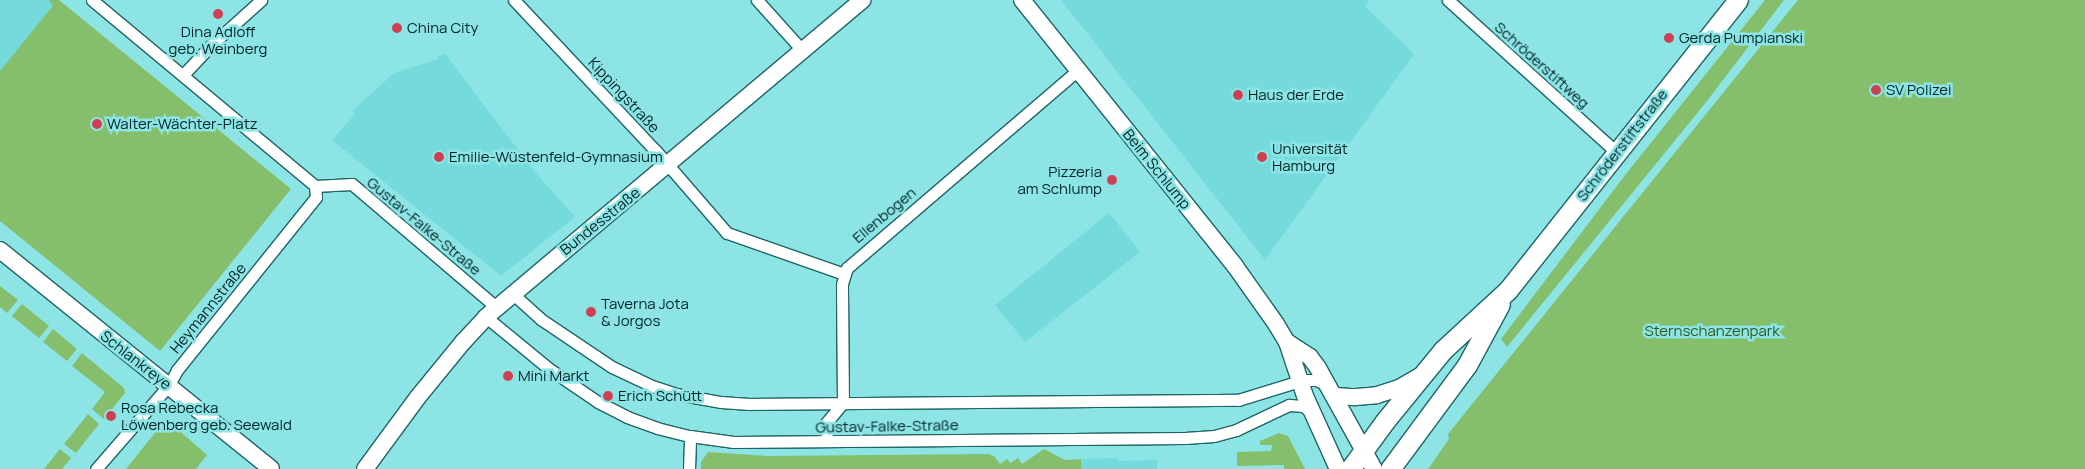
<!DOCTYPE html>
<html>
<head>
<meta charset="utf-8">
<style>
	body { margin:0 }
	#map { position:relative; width:2085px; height:469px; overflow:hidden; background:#8de4e5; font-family:Manrope,sans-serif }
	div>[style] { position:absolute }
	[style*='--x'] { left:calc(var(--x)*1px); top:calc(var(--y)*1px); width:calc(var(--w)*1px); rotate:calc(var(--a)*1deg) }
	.built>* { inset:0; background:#75dadb }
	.green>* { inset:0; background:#85bf6b }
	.roads { filter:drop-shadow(1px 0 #1f6566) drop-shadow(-1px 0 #1f6566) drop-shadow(0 1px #1f6566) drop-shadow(0 -1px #1f6566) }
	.street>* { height:11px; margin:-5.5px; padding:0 5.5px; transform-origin:5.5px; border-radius:5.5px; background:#fff }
	.secondary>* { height:16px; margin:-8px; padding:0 8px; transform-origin:8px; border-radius:8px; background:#fff }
	.primary>* { height:19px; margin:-9.5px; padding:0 9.5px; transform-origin:9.5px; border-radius:9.5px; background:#fff }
	.dots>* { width:14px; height:14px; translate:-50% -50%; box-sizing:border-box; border:2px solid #8de4e5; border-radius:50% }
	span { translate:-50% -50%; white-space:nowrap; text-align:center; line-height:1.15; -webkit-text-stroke:5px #8de4e5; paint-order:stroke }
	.poi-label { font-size:15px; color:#002324 }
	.left { translate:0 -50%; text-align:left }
	.right { translate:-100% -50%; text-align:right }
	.street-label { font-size:15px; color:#002324 }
	.park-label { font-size:15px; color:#305a1a }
</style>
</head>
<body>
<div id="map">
	<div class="built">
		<div style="clip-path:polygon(0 0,49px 0,53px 6px,0 71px)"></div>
		<div style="clip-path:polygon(1061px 0,1370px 0,1365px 6px,1414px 54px,1265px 260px)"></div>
		<div style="clip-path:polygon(445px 54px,535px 172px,575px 217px,501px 276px,332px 140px,355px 114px,352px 111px,394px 73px,438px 59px,438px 56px)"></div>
		<div style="clip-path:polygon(1109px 213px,1140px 252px,1025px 342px,995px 305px)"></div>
		<div style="clip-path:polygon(1117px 458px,1118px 461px,1157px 460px,1157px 469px,1081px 469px,1081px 459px)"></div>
	</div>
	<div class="green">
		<div style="clip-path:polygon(49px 0,59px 0,291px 189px,160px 351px,0 221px,0 71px,51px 8px,53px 6px)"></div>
		<div style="clip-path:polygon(1765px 0,1784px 0,1707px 101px,1507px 347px,1501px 339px,1622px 179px)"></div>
		<div style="clip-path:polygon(1798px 0,2085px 0,2085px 469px,1428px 469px,1449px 439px,1448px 434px)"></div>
		<div style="clip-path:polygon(0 286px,18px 300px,7px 313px,0 307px)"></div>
		<div style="clip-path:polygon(22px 304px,49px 326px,39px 338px,12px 316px)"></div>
		<div style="clip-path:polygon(53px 329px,77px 349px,67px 361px,43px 342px)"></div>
		<div style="clip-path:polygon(82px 353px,124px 388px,125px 393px,104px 419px,92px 409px,105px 392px,72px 366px)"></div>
		<div style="clip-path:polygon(88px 414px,99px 424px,76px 453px,64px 444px)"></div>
		<div style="clip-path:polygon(166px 419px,207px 455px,196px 469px,126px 469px)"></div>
		<div style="clip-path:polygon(1279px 433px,1288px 436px,1305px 469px,1284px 469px,1284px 465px,1237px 466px,1237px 452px,1271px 451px,1272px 445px,1260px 445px,1260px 441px)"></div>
		<div style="clip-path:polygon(60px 449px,71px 458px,62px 469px,44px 469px)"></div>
		<div style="clip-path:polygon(1044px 449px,1065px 460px,1081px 459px,1081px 469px,701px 469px,701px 462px,708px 452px,766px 456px,988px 454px,994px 456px,1000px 464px,1007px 459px,1010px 463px,1018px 458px,1022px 464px)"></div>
	</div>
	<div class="roads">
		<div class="street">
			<div style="--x:92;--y:0;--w:290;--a:39.8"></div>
			<div style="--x:315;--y:186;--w:37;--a:-3"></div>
			<div style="--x:352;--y:184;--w:191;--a:40.5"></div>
			<div style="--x:514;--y:0;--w:207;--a:46.8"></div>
			<div style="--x:656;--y:151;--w:108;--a:49.1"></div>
			<div style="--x:727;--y:233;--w:124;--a:19.3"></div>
			<div style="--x:757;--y:0;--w:69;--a:48"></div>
			<div style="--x:1448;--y:0;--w:227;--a:42.1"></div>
			<div style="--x:183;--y:75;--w:40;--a:-47"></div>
			<div style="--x:210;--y:46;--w:69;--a:-42"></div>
			<div style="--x:513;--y:294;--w:39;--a:42"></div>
			<div style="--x:542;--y:320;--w:84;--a:33.9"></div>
			<div style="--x:612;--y:367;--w:44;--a:25.4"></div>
			<div style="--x:652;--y:386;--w:25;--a:18"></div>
			<div style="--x:676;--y:394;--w:46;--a:10.1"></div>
			<div style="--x:721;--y:402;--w:28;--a:4"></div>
			<div style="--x:749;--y:404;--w:489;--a:-0.5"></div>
			<div style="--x:1238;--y:400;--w:68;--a:-17.1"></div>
			<div style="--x:1303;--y:380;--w:13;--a:0"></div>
			<div style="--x:1316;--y:380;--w:13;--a:23"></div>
			<div style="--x:486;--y:317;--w:80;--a:39.4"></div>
			<div style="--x:548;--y:368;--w:60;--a:34.2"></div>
			<div style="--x:598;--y:402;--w:33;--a:27"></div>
			<div style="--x:627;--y:417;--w:32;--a:20"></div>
			<div style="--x:657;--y:428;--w:34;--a:14"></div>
			<div style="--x:690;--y:436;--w:44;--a:7.8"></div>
			<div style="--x:734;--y:442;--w:451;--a:-0.5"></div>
			<div style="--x:1185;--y:438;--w:29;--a:-4"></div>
			<div style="--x:1214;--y:436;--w:23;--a:-15"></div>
			<div style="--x:1236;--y:430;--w:59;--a:-25.3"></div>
			<div style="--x:1289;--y:405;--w:14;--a:4"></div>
			<div style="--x:1303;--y:406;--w:11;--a:38"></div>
			<div style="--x:827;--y:441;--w:18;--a:-93"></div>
			<div style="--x:826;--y:423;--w:26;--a:-50"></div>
			<div style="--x:843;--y:403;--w:119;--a:-90.5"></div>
			<div style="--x:842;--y:284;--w:17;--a:-73"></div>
			<div style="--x:847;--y:268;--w:304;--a:-40.6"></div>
			<div style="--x:96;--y:469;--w:111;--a:-49"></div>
			<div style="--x:169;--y:385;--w:17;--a:-62"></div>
			<div style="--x:177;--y:370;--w:222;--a:-51.2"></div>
			<div style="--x:316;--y:197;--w:11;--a:-95"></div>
			<div style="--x:689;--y:469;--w:33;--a:-88"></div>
		</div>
		<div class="secondary">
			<div style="--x:1022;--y:0;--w:341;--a:51.3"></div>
			<div style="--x:1235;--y:266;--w:71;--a:54.7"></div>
			<div style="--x:1276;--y:324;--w:21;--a:59"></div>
			<div style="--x:1287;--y:342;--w:57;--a:71.6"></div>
			<div style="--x:1305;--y:396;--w:80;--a:65.7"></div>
			<div style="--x:0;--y:250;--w:348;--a:38.9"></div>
			<div style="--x:1287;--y:342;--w:27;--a:33"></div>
			<div style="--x:1310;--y:357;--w:14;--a:54"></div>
			<div style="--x:1318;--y:368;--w:115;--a:61"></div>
			<div style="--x:1334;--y:396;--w:22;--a:3"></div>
			<div style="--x:1356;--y:397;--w:21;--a:-5"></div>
			<div style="--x:1377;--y:395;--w:25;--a:-18"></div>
			<div style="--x:1401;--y:387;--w:22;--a:-30"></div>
			<div style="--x:365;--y:469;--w:89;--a:-53.6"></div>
			<div style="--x:418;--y:397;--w:71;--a:-50.7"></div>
			<div style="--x:463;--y:342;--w:34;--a:-47"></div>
			<div style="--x:486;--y:317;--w:492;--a:-40.1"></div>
		</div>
		<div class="primary">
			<div style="--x:1350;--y:469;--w:59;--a:-53.9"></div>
			<div style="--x:1385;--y:421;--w:92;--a:-50.8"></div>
			<div style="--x:1443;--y:350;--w:88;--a:-42.7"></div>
			<div style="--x:1508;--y:290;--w:370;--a:-51.6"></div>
			<div style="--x:1390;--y:469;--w:129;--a:-53.5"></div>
			<div style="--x:1467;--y:365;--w:69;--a:-61.6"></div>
		</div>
	</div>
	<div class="dots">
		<div style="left:218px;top:14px;background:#cf3f53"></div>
		<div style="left:397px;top:28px;background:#cf3f53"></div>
		<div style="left:1669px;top:38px;background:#cf3f53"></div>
		<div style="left:1876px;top:90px;background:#cf3f53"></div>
		<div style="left:1238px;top:95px;background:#cf3f53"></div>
		<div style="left:97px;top:124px;background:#cf3f53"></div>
		<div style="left:439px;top:157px;background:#cf3f53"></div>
		<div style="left:1262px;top:157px;background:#cf3f53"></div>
		<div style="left:1112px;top:180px;background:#cf3f53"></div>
		<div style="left:591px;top:312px;background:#cf3f53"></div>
		<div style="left:508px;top:376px;background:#cf3f53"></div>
		<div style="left:608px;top:396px;background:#cf3f53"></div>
		<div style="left:111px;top:416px;background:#cf3f53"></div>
	</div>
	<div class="poi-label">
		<span class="left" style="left:407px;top:28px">China City</span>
		<span style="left:218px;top:40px">Dina Adloff<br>geb. Weinberg</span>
		<span class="left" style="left:1679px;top:38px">Gerda Pumpianski</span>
		<span class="left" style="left:1886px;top:90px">SV Polizei</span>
		<span class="left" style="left:1248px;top:95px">Haus der Erde</span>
		<span class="left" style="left:107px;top:124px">Walter-Wächter-Platz</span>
		<span class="left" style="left:1272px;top:157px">Universität<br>Hamburg</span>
		<span class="left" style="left:449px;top:157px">Emilie-Wüstenfeld-Gymnasium</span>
		<span class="right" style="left:1102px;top:180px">Pizzeria<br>am Schlump</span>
		<span class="left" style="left:601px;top:312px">Taverna Jota<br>&amp; Jorgos</span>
		<span class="left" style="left:518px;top:376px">Mini Markt</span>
		<span class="left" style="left:618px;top:396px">Erich Schütt</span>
		<span class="left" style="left:121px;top:416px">Rosa Rebecka<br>Löwenberg geb. Seewald</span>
	</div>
	<div class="street-label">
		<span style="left:1542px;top:65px;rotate:42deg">Schröderstiftweg</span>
		<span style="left:624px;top:95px;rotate:47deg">Kippingstraße</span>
		<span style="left:1622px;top:145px;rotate:-52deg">Schröderstiftstraße</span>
		<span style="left:1157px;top:169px;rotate:51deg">Beim Schlump</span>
		<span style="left:884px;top:215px;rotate:-40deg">Ellenbogen</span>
		<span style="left:600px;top:221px;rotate:-39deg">Bundesstraße</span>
		<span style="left:424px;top:226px;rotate:40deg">Gustav-Falke-Straße</span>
		<span style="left:208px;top:308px;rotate:-51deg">Heymannstraße</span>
		<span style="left:136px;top:360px;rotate:38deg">Schlankreye</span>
		<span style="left:887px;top:426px;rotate:-1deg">Gustav-Falke-Straße</span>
	</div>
	<div class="park-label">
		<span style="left:1712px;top:331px">Sternschanzenpark</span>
	</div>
</div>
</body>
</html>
